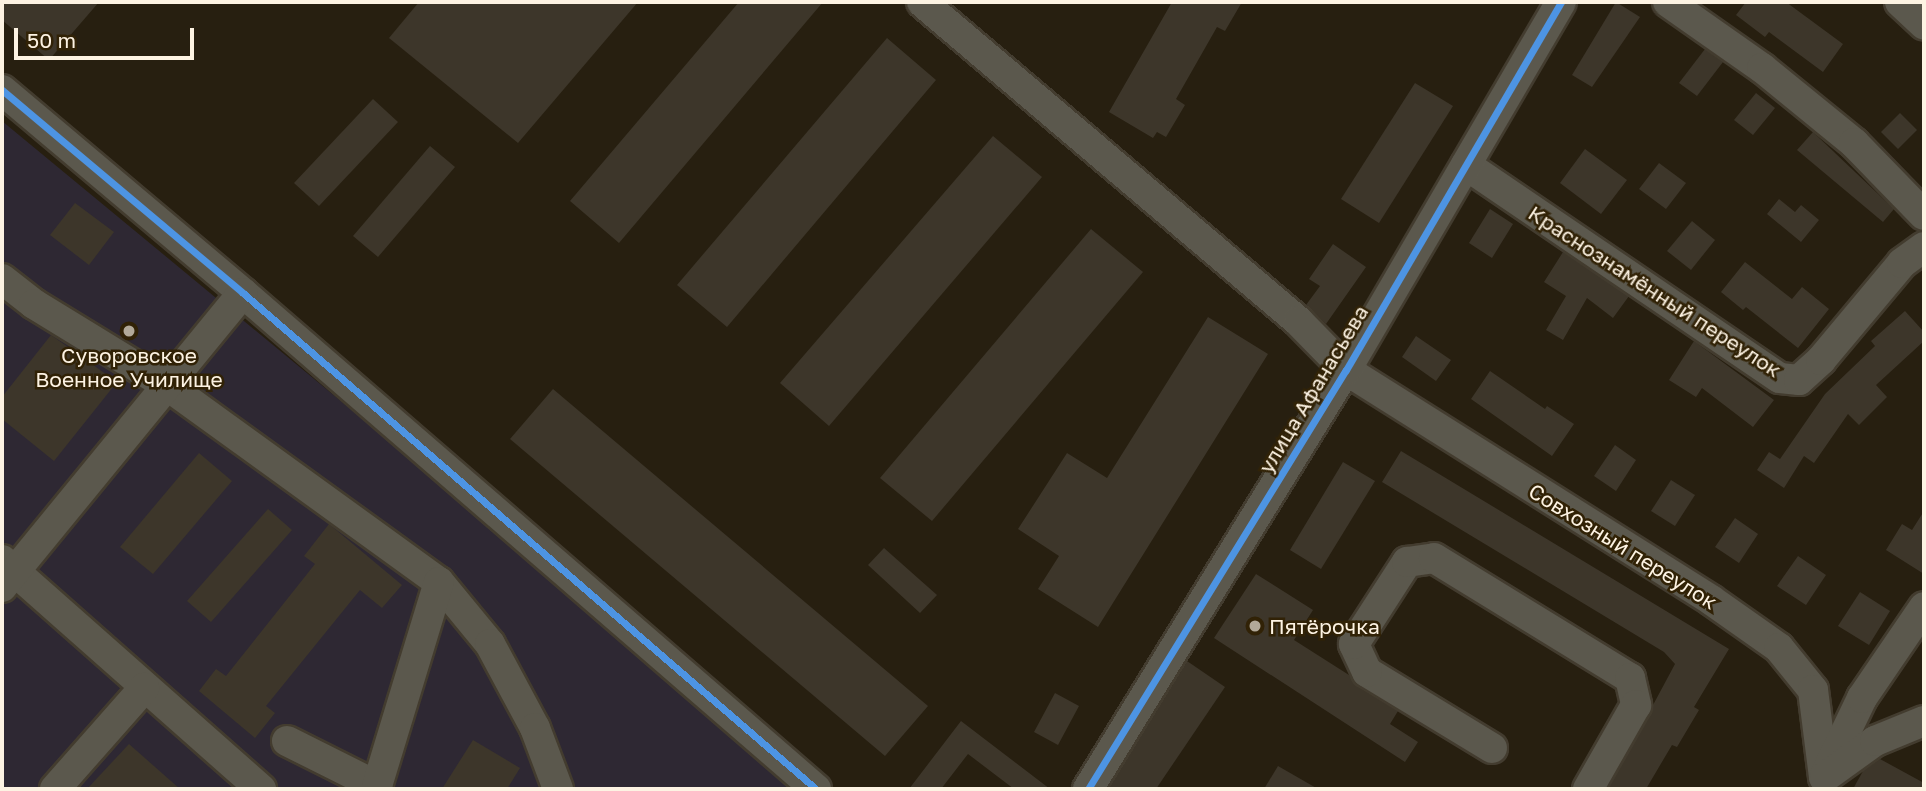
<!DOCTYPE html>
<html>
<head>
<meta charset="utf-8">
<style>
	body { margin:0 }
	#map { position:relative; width:1926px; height:791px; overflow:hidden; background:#271f10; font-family:"Golos Text",sans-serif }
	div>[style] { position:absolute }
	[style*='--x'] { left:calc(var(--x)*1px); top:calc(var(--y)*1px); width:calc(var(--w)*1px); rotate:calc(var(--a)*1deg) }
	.education>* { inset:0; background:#2e2833 }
	.building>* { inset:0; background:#3d362a }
	.roads { filter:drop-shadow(2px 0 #433c2f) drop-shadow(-2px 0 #433c2f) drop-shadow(0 2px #433c2f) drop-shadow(0 -2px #433c2f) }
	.minor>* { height:30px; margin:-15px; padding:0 15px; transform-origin:15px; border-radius:15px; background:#5b584d }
	.cycleway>* { height:7px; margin:-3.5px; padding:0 3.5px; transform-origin:3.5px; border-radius:3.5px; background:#4d94e3 }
	.dots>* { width:19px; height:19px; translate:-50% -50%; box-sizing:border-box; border:4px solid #312206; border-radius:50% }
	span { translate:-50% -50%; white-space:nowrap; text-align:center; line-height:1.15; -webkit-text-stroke:5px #312206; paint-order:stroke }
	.street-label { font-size:21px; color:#fdf3e3 }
	.poi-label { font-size:21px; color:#fdf3e3 }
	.left { translate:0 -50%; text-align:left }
	.frame { position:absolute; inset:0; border:4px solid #fdf3e3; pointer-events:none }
	.scale { position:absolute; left:14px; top:28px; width:180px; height:32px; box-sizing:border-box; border:4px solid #fdf3e3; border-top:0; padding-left:9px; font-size:21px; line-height:24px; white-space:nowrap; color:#fdf3e3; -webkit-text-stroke:5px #312206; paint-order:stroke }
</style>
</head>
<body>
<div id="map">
	<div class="education">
		<div style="clip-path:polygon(2px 121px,509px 540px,827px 789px,2px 789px)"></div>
	</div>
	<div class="building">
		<div style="clip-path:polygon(2px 2px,99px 2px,49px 60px,2px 20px)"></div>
		<div style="clip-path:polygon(419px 2px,638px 2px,518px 143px,389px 38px)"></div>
		<div style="clip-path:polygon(739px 2px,823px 2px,619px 243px,570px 201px)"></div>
		<div style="clip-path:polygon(1172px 2px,1242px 2px,1225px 31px,1217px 27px,1176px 99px,1185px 105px,1166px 137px,1157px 132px,1153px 138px,1109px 112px)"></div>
		<div style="clip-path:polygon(1616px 2px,1640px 17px,1592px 87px,1572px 75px)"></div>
		<div style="clip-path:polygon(1746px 2px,1786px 2px,1843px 44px,1823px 72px,1769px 32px,1765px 37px,1736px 15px)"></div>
		<div style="clip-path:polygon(887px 38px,936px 80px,727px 327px,677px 285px)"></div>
		<div style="clip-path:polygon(1705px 49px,1723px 62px,1697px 96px,1679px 83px)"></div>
		<div style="clip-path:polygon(1415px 83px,1453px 106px,1379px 223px,1341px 199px)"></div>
		<div style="clip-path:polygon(1756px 93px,1775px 108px,1753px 135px,1734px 120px)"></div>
		<div style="clip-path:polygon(373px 99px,398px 122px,319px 206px,294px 183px)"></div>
		<div style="clip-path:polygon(1900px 113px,1917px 130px,1898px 149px,1881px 132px)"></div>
		<div style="clip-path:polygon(1813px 132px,1894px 209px,1883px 222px,1797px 150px)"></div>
		<div style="clip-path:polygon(993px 136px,1042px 177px,829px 426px,780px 383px)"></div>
		<div style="clip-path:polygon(430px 146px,455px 167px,378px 257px,353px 236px)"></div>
		<div style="clip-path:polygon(1585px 149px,1627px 180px,1601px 214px,1560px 183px)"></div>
		<div style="clip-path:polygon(1659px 163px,1686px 183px,1666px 209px,1639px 189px)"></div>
		<div style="clip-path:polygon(1779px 199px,1795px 212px,1801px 205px,1819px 220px,1801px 242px,1767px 214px)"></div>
		<div style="clip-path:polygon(75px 203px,114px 232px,89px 265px,50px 235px)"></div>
		<div style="clip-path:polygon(1490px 209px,1513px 224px,1492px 258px,1469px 243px)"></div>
		<div style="clip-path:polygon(1692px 221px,1715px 240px,1691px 270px,1667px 251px)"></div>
		<div style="clip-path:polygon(1091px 229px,1143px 272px,932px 521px,880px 478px)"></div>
		<div style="clip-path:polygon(1333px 244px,1366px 267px,1326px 324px,1306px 305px,1320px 286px,1309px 279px)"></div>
		<div style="clip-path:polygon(1563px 252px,1629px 296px,1613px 318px,1587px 298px,1563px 340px,1546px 330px,1566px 296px,1544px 282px)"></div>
		<div style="clip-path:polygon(1745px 262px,1792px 299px,1802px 287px,1829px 309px,1798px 348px,1746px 307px,1743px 310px,1721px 292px)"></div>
		<div style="clip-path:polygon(1905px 311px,1924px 332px,1924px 341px,1876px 385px,1887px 397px,1859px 425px,1848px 414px,1814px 463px,1804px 456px,1784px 488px,1757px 470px,1769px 452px,1780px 459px,1825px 394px,1875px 346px,1871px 341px)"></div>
		<div style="clip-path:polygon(1208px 317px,1268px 354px,1098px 627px,1038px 589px,1059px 556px,1018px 529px,1067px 453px,1107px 478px)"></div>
		<div style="clip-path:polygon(51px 335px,117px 382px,54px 461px,2px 419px,2px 397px)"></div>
		<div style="clip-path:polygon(1416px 336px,1451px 360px,1436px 381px,1402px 357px)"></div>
		<div style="clip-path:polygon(1694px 341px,1774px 400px,1753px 427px,1702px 388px,1696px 397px,1669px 380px)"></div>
		<div style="clip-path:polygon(1490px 371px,1545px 409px,1547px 406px,1574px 424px,1552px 456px,1471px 399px)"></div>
		<div style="clip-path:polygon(553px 389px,928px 706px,885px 756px,510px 439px)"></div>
		<div style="clip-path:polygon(1615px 445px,1636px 460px,1616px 491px,1594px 476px)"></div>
		<div style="clip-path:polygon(1401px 451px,1729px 649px,1694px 707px,1699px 710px,1677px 747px,1672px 745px,1646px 789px,1608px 789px,1675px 664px,1664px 652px,1382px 482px)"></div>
		<div style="clip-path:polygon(199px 453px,232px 481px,153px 574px,120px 547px)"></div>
		<div style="clip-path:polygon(1343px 462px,1375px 481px,1321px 569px,1290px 550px)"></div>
		<div style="clip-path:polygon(1671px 480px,1695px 495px,1675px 526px,1651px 511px)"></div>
		<div style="clip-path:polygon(268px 509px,292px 530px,211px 622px,187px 601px)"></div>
		<div style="clip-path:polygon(1924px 511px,1924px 574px,1886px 550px,1902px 524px,1912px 530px)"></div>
		<div style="clip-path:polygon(1735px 518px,1758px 534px,1739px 563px,1715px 547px)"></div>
		<div style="clip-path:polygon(329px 524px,402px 585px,382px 608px,360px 590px,266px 706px,275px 713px,255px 738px,199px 691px,216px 669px,226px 676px,315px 564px,304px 556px)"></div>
		<div style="clip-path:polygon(884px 548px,937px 595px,920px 613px,868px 565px)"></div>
		<div style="clip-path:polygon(1798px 556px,1826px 575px,1806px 605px,1777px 586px)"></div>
		<div style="clip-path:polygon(1256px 574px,1313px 610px,1294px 640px,1349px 675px,1358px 687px,1398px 711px,1390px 724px,1418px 742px,1405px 762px,1214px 638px)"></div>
		<div style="clip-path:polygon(1860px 592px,1890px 611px,1869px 645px,1838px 626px)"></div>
		<div style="clip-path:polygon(1187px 661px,1225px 687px,1156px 789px,1108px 789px)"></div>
		<div style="clip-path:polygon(1055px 693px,1079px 706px,1058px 745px,1034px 732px)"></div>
		<div style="clip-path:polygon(961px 721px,1050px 789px,1014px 789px,968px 754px,941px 789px,909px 789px)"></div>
		<div style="clip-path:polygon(473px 740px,520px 768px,507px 789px,442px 789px)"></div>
		<div style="clip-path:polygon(129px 744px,180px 789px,87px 789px)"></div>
		<div style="clip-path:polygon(1880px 759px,1924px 783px,1924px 789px,1853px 789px,1863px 771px)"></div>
		<div style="clip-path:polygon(1278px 766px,1318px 789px,1264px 789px)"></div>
	</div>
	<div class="roads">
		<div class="minor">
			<div style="--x:922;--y:2;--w:494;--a:40.3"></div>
			<div style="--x:1299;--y:322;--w:67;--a:45.6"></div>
			<div style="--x:1346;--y:370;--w:431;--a:32.2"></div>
			<div style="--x:1711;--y:600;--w:83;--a:35.2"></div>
			<div style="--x:1779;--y:648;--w:54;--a:51"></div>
			<div style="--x:1813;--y:690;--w:88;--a:82.8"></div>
			<div style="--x:1668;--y:2;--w:115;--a:35.1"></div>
			<div style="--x:1762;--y:68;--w:119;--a:39.2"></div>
			<div style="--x:1854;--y:143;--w:100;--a:45.8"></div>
			<div style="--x:1900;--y:2;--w:33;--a:43"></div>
			<div style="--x:2;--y:90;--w:315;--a:40.1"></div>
			<div style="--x:243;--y:293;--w:758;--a:40.88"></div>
			<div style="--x:1466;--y:165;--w:379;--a:34.2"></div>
			<div style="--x:1780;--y:378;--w:19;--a:6"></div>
			<div style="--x:1799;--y:380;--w:30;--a:-42"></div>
			<div style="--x:1821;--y:360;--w:126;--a:-50.1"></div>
			<div style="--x:1902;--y:263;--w:27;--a:-36"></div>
			<div style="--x:2;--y:279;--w:41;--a:38"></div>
			<div style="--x:34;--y:304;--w:157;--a:31.5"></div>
			<div style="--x:168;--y:386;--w:334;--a:35.9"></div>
			<div style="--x:439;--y:582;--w:80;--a:50.6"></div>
			<div style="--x:490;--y:644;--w:95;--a:61.8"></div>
			<div style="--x:535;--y:728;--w:65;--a:69.3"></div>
			<div style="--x:2;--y:560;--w:346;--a:41.5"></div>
			<div style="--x:2;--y:587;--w:380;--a:-50.7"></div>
			<div style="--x:287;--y:741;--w:101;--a:26.6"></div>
			<div style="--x:377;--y:786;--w:213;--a:-73.1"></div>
			<div style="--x:1492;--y:748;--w:146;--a:-148.7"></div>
			<div style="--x:1367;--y:672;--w:31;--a:-115"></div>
			<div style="--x:1354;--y:644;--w:98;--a:-57.1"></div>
			<div style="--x:1407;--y:562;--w:27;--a:-8"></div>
			<div style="--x:1434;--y:558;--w:230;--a:31.5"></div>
			<div style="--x:1630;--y:678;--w:28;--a:77"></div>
			<div style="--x:1636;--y:705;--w:97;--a:119.7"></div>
			<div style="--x:1824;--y:777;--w:88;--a:-64.3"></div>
			<div style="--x:1862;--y:698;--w:110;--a:-55.7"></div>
			<div style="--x:1825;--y:777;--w:62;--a:-35.8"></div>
			<div style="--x:1875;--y:741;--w:53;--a:-22.2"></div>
			<div style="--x:55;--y:789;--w:135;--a:-48.6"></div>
			<div style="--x:1088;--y:789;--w:492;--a:-58.4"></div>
			<div style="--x:1346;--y:370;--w:426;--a:-59.7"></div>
		</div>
	</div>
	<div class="cycleway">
		<div style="--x:2;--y:90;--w:315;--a:40.1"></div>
		<div style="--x:243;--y:293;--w:758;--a:40.88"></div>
		<div style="--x:1088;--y:789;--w:492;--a:-58.4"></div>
		<div style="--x:1346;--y:370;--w:426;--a:-59.7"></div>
	</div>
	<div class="dots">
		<div style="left:129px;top:331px;background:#b2a999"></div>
		<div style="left:1255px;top:626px;background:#b2a999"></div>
	</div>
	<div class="street-label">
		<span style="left:1655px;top:291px;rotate:33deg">Краснознамённый переулок</span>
		<span style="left:1313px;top:389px;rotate:-59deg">улица Афанасьева</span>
		<span style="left:1623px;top:546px;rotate:32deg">Совхозный переулок</span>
	</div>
	<div class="poi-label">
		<span style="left:129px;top:367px">Суворовское<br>Военное Училище</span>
		<span class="left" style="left:1269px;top:626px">Пятёрочка</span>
	</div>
	<div class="frame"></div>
	<div class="scale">50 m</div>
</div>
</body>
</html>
